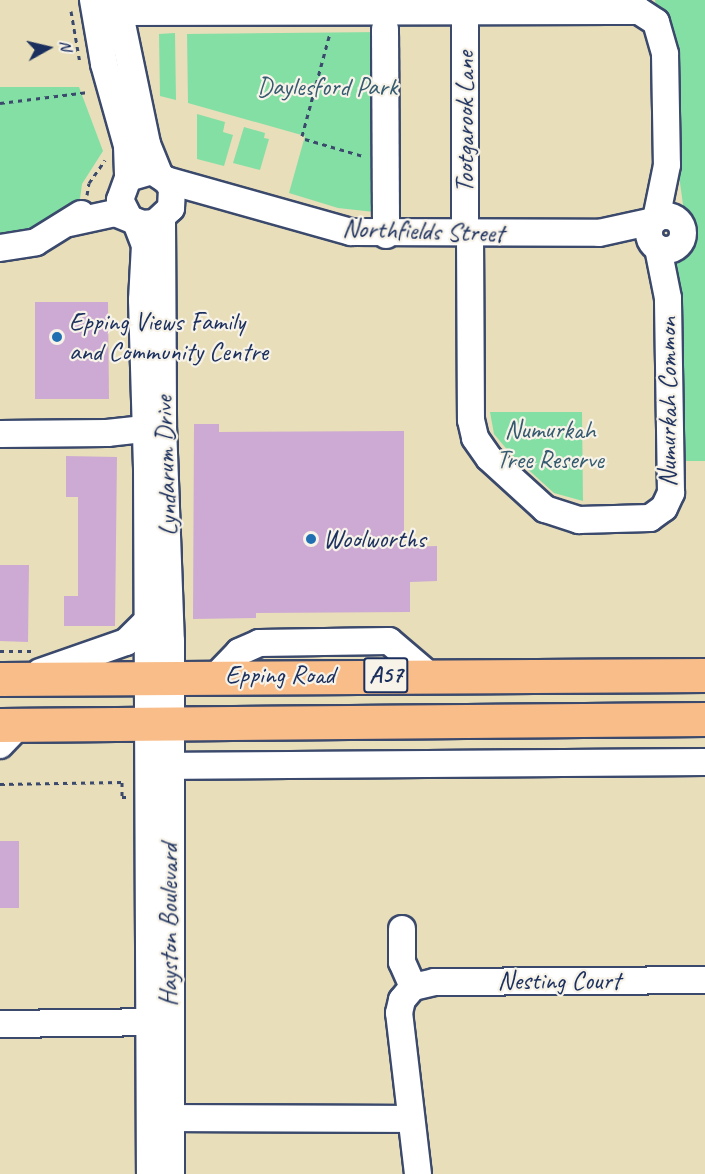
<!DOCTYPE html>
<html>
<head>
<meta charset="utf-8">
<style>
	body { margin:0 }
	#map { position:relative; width:705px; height:1174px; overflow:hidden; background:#e8deb9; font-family:Caveat,sans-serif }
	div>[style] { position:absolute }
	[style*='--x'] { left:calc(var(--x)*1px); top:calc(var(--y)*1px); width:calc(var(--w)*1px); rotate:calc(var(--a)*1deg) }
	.green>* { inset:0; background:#84dfa5 }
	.building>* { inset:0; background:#cdaad3 }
	.path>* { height:3px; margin-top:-1.5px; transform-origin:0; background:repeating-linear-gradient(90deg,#3a496c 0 4.5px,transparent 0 9px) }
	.roads { filter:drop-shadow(2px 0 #3a496c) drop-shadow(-2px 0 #3a496c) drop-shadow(0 2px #3a496c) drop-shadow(0 -2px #3a496c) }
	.minor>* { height:26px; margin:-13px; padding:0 13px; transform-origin:13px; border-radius:13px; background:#fff }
	.minor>.ring { margin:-13px; padding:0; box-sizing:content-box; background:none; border:26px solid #fff; border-radius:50% }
	.major>* { height:33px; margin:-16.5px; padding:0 16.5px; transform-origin:16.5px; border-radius:16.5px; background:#f8bd89 }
	.dots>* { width:16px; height:16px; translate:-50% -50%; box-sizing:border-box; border:3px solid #f7f3e8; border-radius:50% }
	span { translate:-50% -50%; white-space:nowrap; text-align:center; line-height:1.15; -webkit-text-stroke:4.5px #f7f3e8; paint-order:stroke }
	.shield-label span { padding:2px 4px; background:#f7f3e8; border:2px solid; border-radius:4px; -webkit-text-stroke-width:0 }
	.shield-label { font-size:24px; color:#1b2f5e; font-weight:700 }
	.park-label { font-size:26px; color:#355b70 }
	.street-label { font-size:26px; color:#1b2f5e }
	.poi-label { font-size:26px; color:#1b2f5e }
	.left { translate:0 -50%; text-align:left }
	.north { position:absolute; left:18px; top:18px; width:60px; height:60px; -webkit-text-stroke:4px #f7f3e8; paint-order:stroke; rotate:82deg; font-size:16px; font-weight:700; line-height:24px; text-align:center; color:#1b2f5e }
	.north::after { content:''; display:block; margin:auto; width:21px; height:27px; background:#1b2f5e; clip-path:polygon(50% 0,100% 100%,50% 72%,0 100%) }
</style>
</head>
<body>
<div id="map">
	<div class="green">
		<div style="clip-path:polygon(655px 0,705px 0,705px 461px,682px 461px,673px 252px,684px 243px,684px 212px)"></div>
		<div style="clip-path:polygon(383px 32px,383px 213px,338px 208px,289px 193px,305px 136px,188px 103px,187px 34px)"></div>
		<div style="clip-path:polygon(175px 33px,176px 100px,160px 96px,159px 34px)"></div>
		<div style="clip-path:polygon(0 87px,79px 87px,103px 151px,82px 184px,80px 199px,37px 228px,10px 235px,0 234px)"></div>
		<div style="clip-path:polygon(197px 114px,225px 122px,223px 132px,233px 135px,224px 166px,197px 159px)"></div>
		<div style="clip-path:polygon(244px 127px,265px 133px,264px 138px,269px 139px,260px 170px,233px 163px)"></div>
		<div style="clip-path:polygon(490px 412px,582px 412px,583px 501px,554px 493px,510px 453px,494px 434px)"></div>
	</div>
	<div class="building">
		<div style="clip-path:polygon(35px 302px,108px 302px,109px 399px,35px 399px)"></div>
		<div style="clip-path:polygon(194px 424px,219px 424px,219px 432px,404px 431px,404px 547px,437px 546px,437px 581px,410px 582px,410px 612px,256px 613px,256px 618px,193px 619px)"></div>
		<div style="clip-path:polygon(66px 456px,117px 457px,115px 626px,64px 626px,64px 596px,78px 596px,78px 497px,66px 497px)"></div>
		<div style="clip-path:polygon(0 565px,29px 565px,28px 642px,0 641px)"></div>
		<div style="clip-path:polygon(0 841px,19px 841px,19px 908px,0 908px)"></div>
	</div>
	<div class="path">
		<div style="--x:71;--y:11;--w:53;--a:80.2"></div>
		<div style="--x:0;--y:103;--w:89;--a:-7.1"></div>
		<div style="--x:302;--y:136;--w:107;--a:-74.8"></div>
		<div style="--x:305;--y:139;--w:60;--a:16.3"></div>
		<div style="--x:87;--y:195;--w:12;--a:-81"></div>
		<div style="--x:89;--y:183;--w:28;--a:-55"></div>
		<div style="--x:0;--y:651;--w:34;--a:0"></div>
		<div style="--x:0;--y:784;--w:122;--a:-0.9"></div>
		<div style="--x:122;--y:782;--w:15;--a:90"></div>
		<div style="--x:122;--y:797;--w:5;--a:0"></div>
	</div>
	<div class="roads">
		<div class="minor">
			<div style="--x:93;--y:0;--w:65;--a:80.2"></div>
			<div style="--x:104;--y:64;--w:85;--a:74.3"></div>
			<div style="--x:127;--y:146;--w:32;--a:88"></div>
			<div style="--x:117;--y:0;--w:147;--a:78.2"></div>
			<div style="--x:147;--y:144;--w:32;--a:68"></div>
			<div style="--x:465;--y:9;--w:225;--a:90"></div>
			<div style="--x:118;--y:12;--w:521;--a:-0.11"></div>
			<div style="--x:639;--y:11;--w:20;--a:33"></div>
			<div style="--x:656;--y:22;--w:33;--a:74"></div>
			<div style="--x:665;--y:54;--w:111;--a:89"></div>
			<div style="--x:667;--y:165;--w:55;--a:101.5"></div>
			<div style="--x:385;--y:29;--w:206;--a:89.7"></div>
			<div style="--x:166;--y:180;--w:192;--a:15.7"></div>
			<div style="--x:351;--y:232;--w:248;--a:0.2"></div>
			<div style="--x:599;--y:233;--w:55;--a:-12.5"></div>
			<div class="ring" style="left:649px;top:216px;width:8px;height:8px"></div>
			<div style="--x:162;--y:220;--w:206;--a:89.7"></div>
			<div style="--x:163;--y:426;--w:215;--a:87.9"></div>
			<div style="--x:171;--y:641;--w:533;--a:90"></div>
			<div style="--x:136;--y:222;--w:25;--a:69"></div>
			<div style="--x:145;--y:245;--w:55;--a:93.1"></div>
			<div style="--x:142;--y:300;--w:168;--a:88.3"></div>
			<div style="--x:147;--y:468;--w:706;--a:89.76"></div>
			<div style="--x:69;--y:223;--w:47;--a:-12.3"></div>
			<div style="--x:115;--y:213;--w:29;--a:22"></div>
			<div style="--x:142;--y:224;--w:13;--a:-4"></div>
			<div style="--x:155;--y:223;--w:22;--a:-43"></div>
			<div style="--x:171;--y:208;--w:20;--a:-87"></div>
			<div style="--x:172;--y:188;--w:10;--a:-127"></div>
			<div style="--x:166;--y:180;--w:17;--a:-147"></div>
			<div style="--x:152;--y:171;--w:25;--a:164"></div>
			<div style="--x:128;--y:178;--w:23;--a:110"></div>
			<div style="--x:120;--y:200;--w:20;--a:63"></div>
			<div style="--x:470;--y:234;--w:186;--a:89.7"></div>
			<div style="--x:471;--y:420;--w:18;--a:77"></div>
			<div style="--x:475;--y:438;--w:24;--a:55"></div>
			<div style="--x:489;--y:458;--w:76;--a:42.3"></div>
			<div style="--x:545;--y:509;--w:36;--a:18"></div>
			<div style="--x:579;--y:520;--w:71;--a:-1.6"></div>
			<div style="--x:650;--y:518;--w:17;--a:-36"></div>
			<div style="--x:664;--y:508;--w:17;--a:-65"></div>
			<div style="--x:671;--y:493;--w:195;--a:-90.9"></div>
			<div style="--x:668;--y:298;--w:51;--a:-101.3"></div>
			<div style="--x:0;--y:248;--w:36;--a:-9"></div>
			<div style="--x:36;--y:242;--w:53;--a:-31.9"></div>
			<div style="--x:0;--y:434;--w:107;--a:-0.5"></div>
			<div style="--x:107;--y:433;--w:54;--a:-6.3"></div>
			<div style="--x:40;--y:672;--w:91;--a:-19.2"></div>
			<div style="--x:126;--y:642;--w:31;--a:-45"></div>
			<div style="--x:216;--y:676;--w:33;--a:-46"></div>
			<div style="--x:239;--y:652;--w:22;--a:-24"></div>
			<div style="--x:259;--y:643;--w:130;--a:-0.9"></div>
			<div style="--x:389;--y:641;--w:52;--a:40.4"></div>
			<div style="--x:0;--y:745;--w:29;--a:-46"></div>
			<div style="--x:153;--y:766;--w:552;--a:-0.42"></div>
			<div style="--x:402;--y:929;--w:33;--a:90"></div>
			<div style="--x:402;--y:962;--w:27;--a:66"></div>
			<div style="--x:0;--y:1024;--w:164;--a:-0.7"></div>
			<div style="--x:170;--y:1118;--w:241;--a:0.2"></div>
			<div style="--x:418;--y:1174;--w:162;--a:-96.7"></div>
			<div style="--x:399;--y:1013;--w:13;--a:-77"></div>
			<div style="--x:402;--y:1000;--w:17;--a:-50"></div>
			<div style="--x:413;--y:987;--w:22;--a:-13"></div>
			<div style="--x:434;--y:982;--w:271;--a:-0.4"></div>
		</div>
		<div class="major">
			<div style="--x:0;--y:679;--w:705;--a:-0.33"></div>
			<div style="--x:0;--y:725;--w:705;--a:-0.49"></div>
		</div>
	</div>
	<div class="dots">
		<div style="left:57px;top:337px;background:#1f6fb2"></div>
		<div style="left:311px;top:539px;background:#1f6fb2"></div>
	</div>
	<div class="shield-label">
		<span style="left:386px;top:675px">A57</span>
	</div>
	<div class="park-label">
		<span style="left:327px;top:87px">Daylesford Park</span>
		<span style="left:550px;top:445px">Numurkah<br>Tree Reserve</span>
	</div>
	<div class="street-label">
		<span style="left:465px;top:122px;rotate:-90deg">Tootgarook Lane</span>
		<span style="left:423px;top:231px;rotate:2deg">Northfields Street</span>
		<span style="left:668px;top:402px;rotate:-90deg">Numurkah Common</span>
		<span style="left:166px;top:466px;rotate:-92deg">Lyndarum Drive</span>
		<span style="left:280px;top:675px">Epping Road</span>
		<span style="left:169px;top:925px;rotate:-90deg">Hayston Boulevard</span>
		<span style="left:559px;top:981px">Nesting Court</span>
	</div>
	<div class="poi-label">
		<span class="left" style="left:69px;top:337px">Epping Views Family<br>and Community Centre</span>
		<span class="left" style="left:323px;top:539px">Woolworths</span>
	</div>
	<div class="north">N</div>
</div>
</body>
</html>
